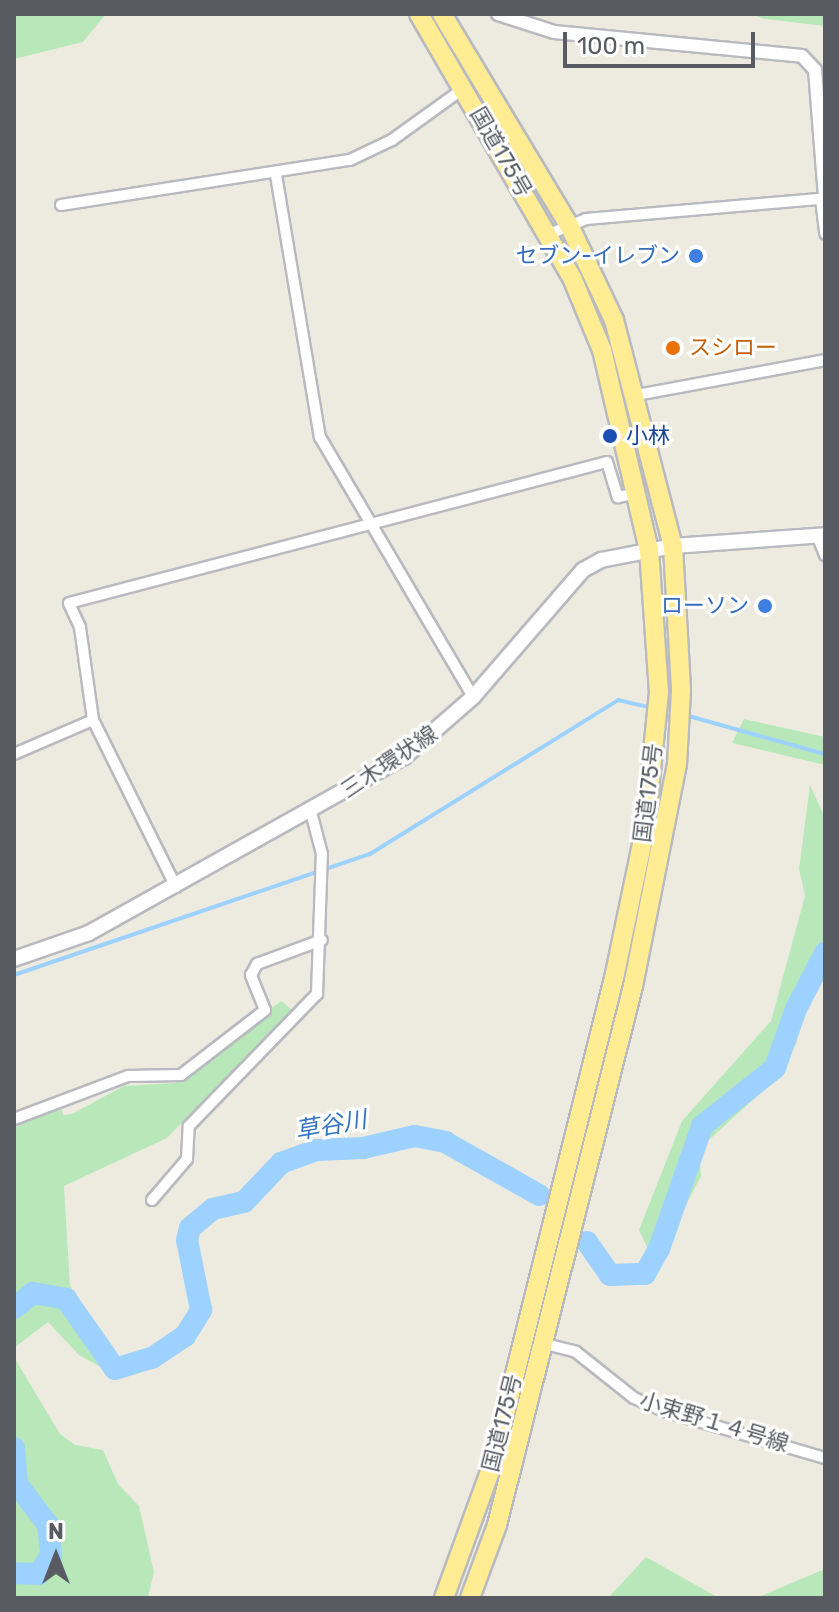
<!DOCTYPE html>
<html>
<head>
<meta charset="utf-8">
<style>
	body { margin:0 }
	#map { position:relative; width:839px; height:1612px; overflow:hidden; background:#edebdf; font-family:Rubik,"Noto Sans JP",sans-serif }
	div>[style] { position:absolute }
	[style*='--x'] { left:calc(var(--x)*1px); top:calc(var(--y)*1px); width:calc(var(--w)*1px); rotate:calc(var(--a)*1deg) }
	.green>* { inset:0; background:#b8e8ba }
	.stream>* { height:4px; margin:-2px; padding:0 2px; transform-origin:2px; border-radius:2px; background:#9dd1ff }
	.river>* { height:22px; margin:-11px; padding:0 11px; transform-origin:11px; border-radius:11px; background:#9dd1ff }
	.roads { filter:drop-shadow(2px 0 #b8bac0) drop-shadow(-2px 0 #b8bac0) drop-shadow(0 2px #b8bac0) drop-shadow(0 -2px #b8bac0) }
	.minor>* { height:10px; margin:-5px; padding:0 5px; transform-origin:5px; border-radius:5px; background:#fff }
	.tertiary>* { height:12px; margin:-6px; padding:0 6px; transform-origin:6px; border-radius:6px; background:#fff }
	.secondary>* { height:14px; margin:-7px; padding:0 7px; transform-origin:7px; border-radius:7px; background:#fff }
	.trunk>* { height:18px; margin:-9px; padding:0 9px; transform-origin:9px; border-radius:9px; background:#ffec93 }
	.dots>* { width:22px; height:22px; translate:-50% -50%; box-sizing:border-box; border:4px solid #fff; border-radius:50% }
	span { translate:-50% -50%; white-space:nowrap; text-align:center; line-height:1.15; -webkit-text-stroke:6px #fff; paint-order:stroke }
	.street-label { font-size:22px; color:#585c62 }
	.shop-label { font-size:22px; color:#366cbe }
	.right { translate:-100% -50%; text-align:right }
	.food-label { font-size:22px; color:#c56008 }
	.left { translate:0 -50%; text-align:left }
	.transit-label { font-size:22px; color:#164399 }
	.water-label { font-size:24px; color:#3275c5; font-style:italic }
	.frame { position:absolute; inset:0; border:16px solid #585c62; pointer-events:none }
	.north { position:absolute; left:16px; top:1516px; width:80px; height:80px; -webkit-text-stroke:6px #fff; paint-order:stroke; rotate:0deg; font-size:22px; font-weight:700; line-height:32px; text-align:center; color:#585c62 }
	.north::after { content:''; display:block; margin:auto; width:28px; height:36px; background:#585c62; clip-path:polygon(50% 0,100% 100%,50% 72%,0 100%) }
	.scale { position:absolute; left:563px; top:32px; width:192px; height:36px; box-sizing:border-box; border:4px solid #585c62; border-top:0; padding-left:10px; font-size:24px; line-height:28px; white-space:nowrap; color:#585c62; -webkit-text-stroke:6px #fff; paint-order:stroke }
</style>
</head>
<body>
<div id="map">
	<div class="green">
		<div style="clip-path:polygon(14px 14px,106px 14px,83px 42px,14px 59px)"></div>
		<div style="clip-path:polygon(751px 14px,825px 14px,825px 26px,765px 19px)"></div>
		<div style="clip-path:polygon(744px 719px,825px 737px,825px 765px,732px 743px)"></div>
		<div style="clip-path:polygon(810px 785px,825px 818px,825px 955px,812px 962px,794px 994px,797px 1042px,777px 1078px,699px 1149px,701px 1176px,663px 1250px,649px 1251px,639px 1230px,682px 1121px,771px 1021px,805px 896px,799px 869px)"></div>
		<div style="clip-path:polygon(281px 1001px,293px 1011px,167px 1138px,64px 1186px,70px 1286px,129px 1372px,117px 1376px,79px 1355px,48px 1322px,14px 1348px,14px 1119px,62px 1110px,63px 1115px,72px 1114px,124px 1086px,175px 1083px)"></div>
		<div style="clip-path:polygon(14px 1357px,60px 1434px,75px 1445px,103px 1450px,118px 1484px,139px 1506px,154px 1572px,148px 1598px,14px 1598px)"></div>
		<div style="clip-path:polygon(646px 1557px,719px 1598px,608px 1598px)"></div>
		<div style="clip-path:polygon(825px 1569px,825px 1598px,756px 1598px)"></div>
	</div>
	<div class="stream">
		<div style="--x:685;--y:715;--w:145;--a:15.6"></div>
		<div style="--x:14;--y:975;--w:376;--a:-18.8"></div>
		<div style="--x:370;--y:854;--w:292;--a:-31.8"></div>
		<div style="--x:618;--y:700;--w:36;--a:13"></div>
	</div>
	<div class="river">
		<div style="--x:587;--y:1242;--w:40;--a:55.1"></div>
		<div style="--x:610;--y:1275;--w:35;--a:-2"></div>
		<div style="--x:645;--y:1274;--w:29;--a:-61"></div>
		<div style="--x:659;--y:1249;--w:130;--a:-70.7"></div>
		<div style="--x:702;--y:1126;--w:93;--a:-38.5"></div>
		<div style="--x:775;--y:1068;--w:63;--a:-70.4"></div>
		<div style="--x:796;--y:1009;--w:63;--a:-62.6"></div>
		<div style="--x:14;--y:1308;--w:24;--a:-38"></div>
		<div style="--x:33;--y:1293;--w:34;--a:10"></div>
		<div style="--x:66;--y:1299;--w:85;--a:55"></div>
		<div style="--x:115;--y:1369;--w:39;--a:-17"></div>
		<div style="--x:152;--y:1358;--w:40;--a:-34"></div>
		<div style="--x:185;--y:1336;--w:31;--a:-58"></div>
		<div style="--x:201;--y:1310;--w:71;--a:-101.3"></div>
		<div style="--x:187;--y:1240;--w:12;--a:-76"></div>
		<div style="--x:190;--y:1228;--w:30;--a:-40"></div>
		<div style="--x:213;--y:1209;--w:32;--a:-13"></div>
		<div style="--x:244;--y:1202;--w:54;--a:-46.5"></div>
		<div style="--x:281;--y:1163;--w:38;--a:-20"></div>
		<div style="--x:317;--y:1150;--w:46;--a:-2.5"></div>
		<div style="--x:363;--y:1148;--w:53;--a:-13"></div>
		<div style="--x:415;--y:1136;--w:31;--a:11"></div>
		<div style="--x:445;--y:1142;--w:108;--a:29.4"></div>
		<div style="--x:14;--y:1448;--w:36;--a:85"></div>
		<div style="--x:17;--y:1484;--w:51;--a:52.9"></div>
		<div style="--x:48;--y:1525;--w:30;--a:84"></div>
		<div style="--x:51;--y:1555;--w:22;--a:122"></div>
		<div style="--x:39;--y:1574;--w:25;--a:-178"></div>
	</div>
	<div class="roads">
		<div class="minor">
			<div style="--x:276;--y:175;--w:266;--a:80.5"></div>
			<div style="--x:320;--y:437;--w:302;--a:59.5"></div>
			<div style="--x:61;--y:205;--w:292;--a:-8.9"></div>
			<div style="--x:350;--y:160;--w:47;--a:-25.5"></div>
			<div style="--x:392;--y:140;--w:89;--a:-35.8"></div>
			<div style="--x:547;--y:235;--w:42;--a:-22.3"></div>
			<div style="--x:586;--y:219;--w:236;--a:-4.9"></div>
			<div style="--x:821;--y:199;--w:35;--a:83"></div>
			<div style="--x:637;--y:395;--w:191;--a:-10.5"></div>
			<div style="--x:817;--y:535;--w:22;--a:68"></div>
			<div style="--x:14;--y:754;--w:86;--a:-23.3"></div>
			<div style="--x:176;--y:887;--w:186;--a:-116.4"></div>
			<div style="--x:93;--y:720;--w:94;--a:-98"></div>
			<div style="--x:80;--y:627;--w:26;--a:-115"></div>
			<div style="--x:69;--y:603;--w:556;--a:-14.69"></div>
			<div style="--x:607;--y:462;--w:37;--a:73"></div>
			<div style="--x:618;--y:497;--w:20;--a:-11"></div>
			<div style="--x:14;--y:1119;--w:122;--a:-20.7"></div>
			<div style="--x:128;--y:1076;--w:53;--a:-1.1"></div>
			<div style="--x:181;--y:1075;--w:106;--a:-37.7"></div>
			<div style="--x:265;--y:1010;--w:38;--a:-112"></div>
			<div style="--x:251;--y:975;--w:13;--a:-61"></div>
			<div style="--x:257;--y:964;--w:69;--a:-20.3"></div>
			<div style="--x:152;--y:1200;--w:54;--a:-49.5"></div>
			<div style="--x:187;--y:1159;--w:33;--a:-87"></div>
			<div style="--x:189;--y:1126;--w:184;--a:-45.9"></div>
			<div style="--x:317;--y:994;--w:140;--a:-88"></div>
			<div style="--x:322;--y:854;--w:43;--a:-104.7"></div>
			<div style="--x:541;--y:1343;--w:36;--a:14"></div>
			<div style="--x:576;--y:1352;--w:74;--a:38.4"></div>
			<div style="--x:634;--y:1398;--w:33;--a:23"></div>
			<div style="--x:664;--y:1411;--w:168;--a:16.3"></div>
		</div>
		<div class="tertiary">
			<div style="--x:498;--y:14;--w:59;--a:17.8"></div>
			<div style="--x:554;--y:32;--w:249;--a:5.5"></div>
			<div style="--x:802;--y:56;--w:19;--a:47"></div>
			<div style="--x:815;--y:70;--w:128;--a:85.5"></div>
		</div>
		<div class="secondary">
			<div style="--x:14;--y:959;--w:79;--a:-19.1"></div>
			<div style="--x:89;--y:933;--w:361;--a:-29.2"></div>
			<div style="--x:404;--y:757;--w:91;--a:-41"></div>
			<div style="--x:473;--y:697;--w:168;--a:-49.1"></div>
			<div style="--x:583;--y:570;--w:21;--a:-29"></div>
			<div style="--x:601;--y:560;--w:73;--a:-11"></div>
			<div style="--x:673;--y:546;--w:152;--a:-4.1"></div>
		</div>
		<div class="trunk">
			<div style="--x:419;--y:14;--w:307;--a:59.9"></div>
			<div style="--x:573;--y:280;--w:76;--a:67.5"></div>
			<div style="--x:602;--y:350;--w:205;--a:76.8"></div>
			<div style="--x:649;--y:550;--w:142;--a:86"></div>
			<div style="--x:659;--y:692;--w:139;--a:95.8"></div>
			<div style="--x:645;--y:830;--w:151;--a:101.8"></div>
			<div style="--x:614;--y:978;--w:503;--a:104.04"></div>
			<div style="--x:492;--y:1466;--w:140;--a:110"></div>
			<div style="--x:442;--y:14;--w:246;--a:59"></div>
			<div style="--x:569;--y:225;--w:105;--a:64.7"></div>
			<div style="--x:614;--y:320;--w:234;--a:75.4"></div>
			<div style="--x:673;--y:546;--w:145;--a:86.8"></div>
			<div style="--x:681;--y:691;--w:73;--a:93.1"></div>
			<div style="--x:677;--y:764;--w:226;--a:101.2"></div>
			<div style="--x:633;--y:986;--w:556;--a:104.16"></div>
			<div style="--x:497;--y:1525;--w:78;--a:110.3"></div>
		</div>
	</div>
	<div class="dots">
		<div style="left:696px;top:256px;background:#3f7fe0"></div>
		<div style="left:673px;top:348px;background:#e8710a"></div>
		<div style="left:610px;top:436px;background:#1a4fb4"></div>
		<div style="left:765px;top:606px;background:#3f7fe0"></div>
	</div>
	<div class="street-label">
		<span style="left:501px;top:152px;rotate:60deg">国道175号</span>
		<span style="left:389px;top:762px;rotate:-34deg">三木環状線</span>
		<span style="left:648px;top:793px;rotate:-83deg">国道175号</span>
		<span style="left:714px;top:1422px;rotate:17deg">小束野１４号線</span>
		<span style="left:502px;top:1423px;rotate:-76deg">国道175号</span>
	</div>
	<div class="shop-label">
		<span class="right" style="left:680px;top:256px">セブン-イレブン</span>
		<span class="right" style="left:749px;top:606px">ローソン</span>
	</div>
	<div class="food-label">
		<span class="left" style="left:689px;top:348px">スシロー</span>
	</div>
	<div class="transit-label">
		<span class="left" style="left:626px;top:436px">小林</span>
	</div>
	<div class="water-label">
		<span style="left:331px;top:1126px;rotate:-10deg">草谷川</span>
	</div>
	<div class="frame"></div>
	<div class="north">N</div>
	<div class="scale">100 m</div>
</div>
</body>
</html>
